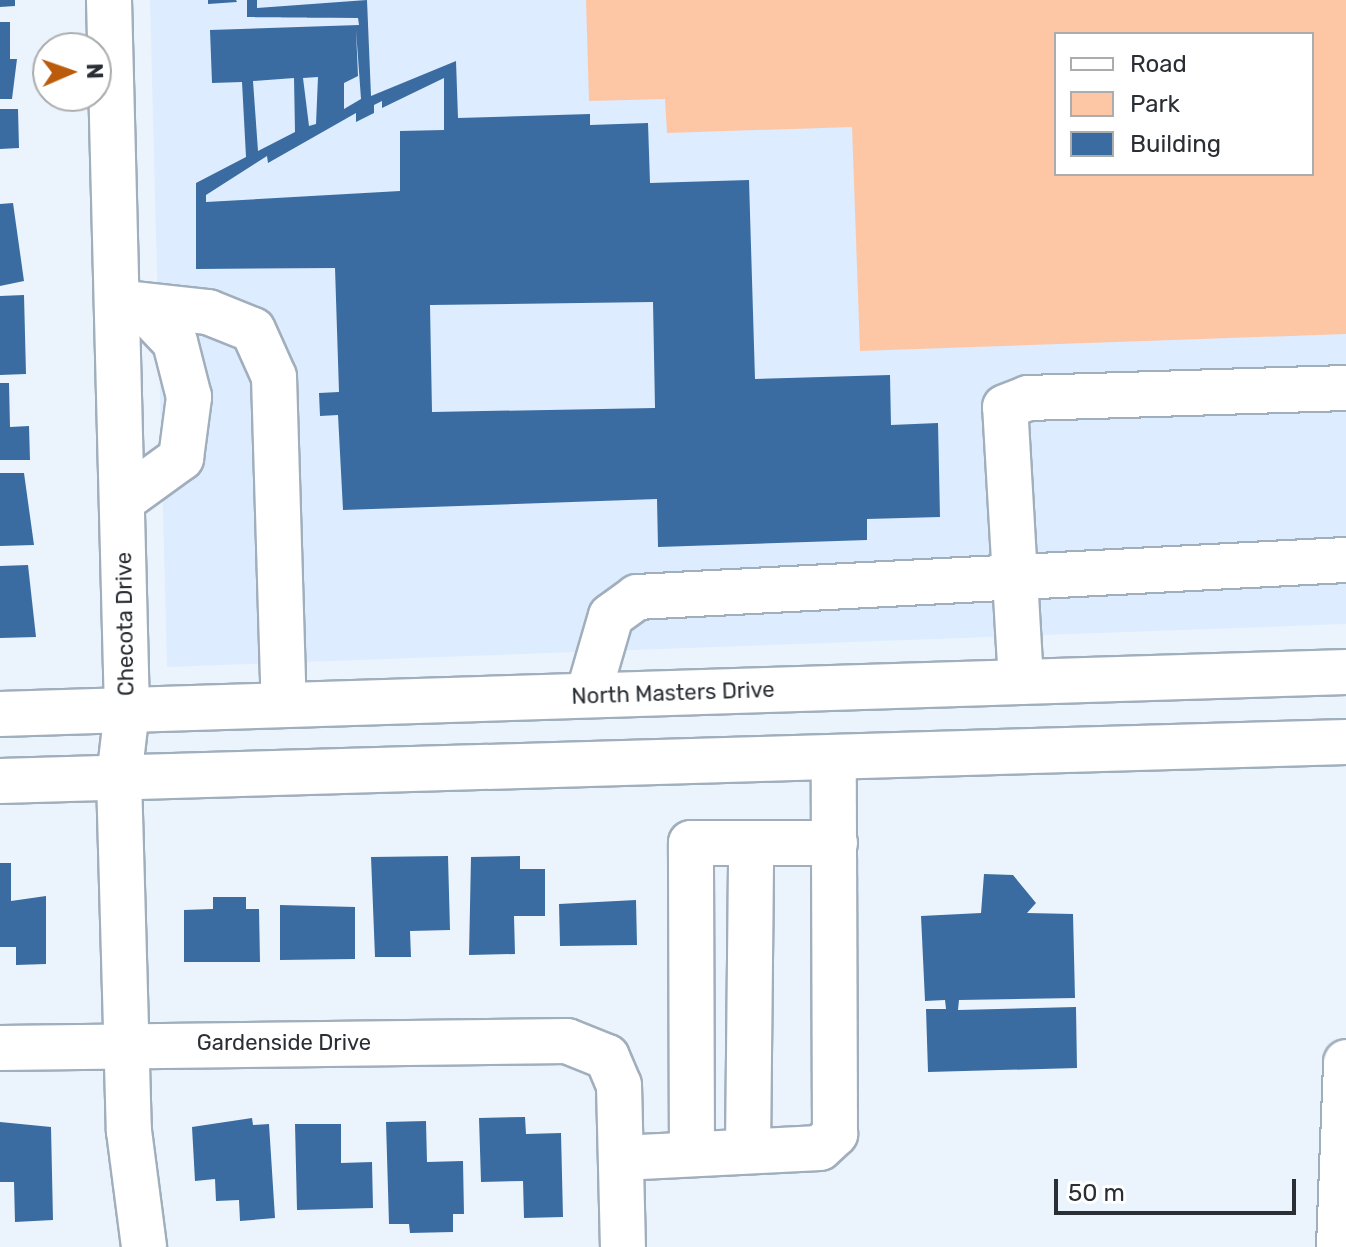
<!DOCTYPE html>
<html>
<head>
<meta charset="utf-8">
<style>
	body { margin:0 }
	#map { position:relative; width:1346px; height:1247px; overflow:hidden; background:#ebf4fd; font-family:Rubik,sans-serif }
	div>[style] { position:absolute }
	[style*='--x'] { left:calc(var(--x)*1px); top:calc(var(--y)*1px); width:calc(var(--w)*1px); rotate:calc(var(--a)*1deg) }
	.built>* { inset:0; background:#ddecfe }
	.green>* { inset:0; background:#fdc7a6 }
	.building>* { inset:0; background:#3b6ca1 }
	.roads { filter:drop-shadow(2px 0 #a1aebc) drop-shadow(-2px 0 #a1aebc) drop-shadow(0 2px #a1aebc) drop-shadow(0 -2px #a1aebc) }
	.minor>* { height:44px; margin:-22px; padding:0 22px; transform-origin:22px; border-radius:22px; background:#fff }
	.major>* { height:44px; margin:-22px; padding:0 22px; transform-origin:22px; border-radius:22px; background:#fff }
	span { translate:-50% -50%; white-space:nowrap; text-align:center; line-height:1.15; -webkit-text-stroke:8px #fff; paint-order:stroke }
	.street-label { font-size:22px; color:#2a2f35 }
	.legend { position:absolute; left:1054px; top:32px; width:260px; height:144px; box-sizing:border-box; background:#fff; border:2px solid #aaacae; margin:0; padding:10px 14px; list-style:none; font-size:24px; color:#2a2f35 }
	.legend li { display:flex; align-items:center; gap:16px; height:40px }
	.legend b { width:40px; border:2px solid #aaacae }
	.north { position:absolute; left:32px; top:32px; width:80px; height:80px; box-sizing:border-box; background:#fff; border:2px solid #aaacae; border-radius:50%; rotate:88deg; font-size:22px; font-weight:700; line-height:32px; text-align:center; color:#2a2f35 }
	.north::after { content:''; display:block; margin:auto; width:28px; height:36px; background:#ba5c0c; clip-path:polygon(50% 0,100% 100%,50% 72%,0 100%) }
	.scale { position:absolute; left:1054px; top:1179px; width:242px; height:36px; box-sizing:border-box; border:4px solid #2a2f35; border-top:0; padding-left:10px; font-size:24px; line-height:28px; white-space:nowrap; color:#2a2f35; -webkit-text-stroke:6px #fff; paint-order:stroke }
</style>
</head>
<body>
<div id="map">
	<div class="built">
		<div style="clip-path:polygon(evenodd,150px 0,1346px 0,1346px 624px,167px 667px,150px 0,1056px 34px,1312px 34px,1312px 174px,1056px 174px,1056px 34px)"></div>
	</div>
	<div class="green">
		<div style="clip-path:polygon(evenodd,586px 0,1346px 0,1346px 334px,860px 351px,852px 127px,667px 133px,665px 99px,589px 101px,586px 0,1056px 34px,1312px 34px,1312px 174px,1056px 174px,1056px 34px)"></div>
	</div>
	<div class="building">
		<div style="clip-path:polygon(0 0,15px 0,15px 6px,0 7px)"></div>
		<div style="clip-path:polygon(208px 0,236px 0,237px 2px,208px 4px)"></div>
		<div style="clip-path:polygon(evenodd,247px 0,257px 0,257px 8px,367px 0,371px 96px,456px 61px,458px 118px,590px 114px,590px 125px,648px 123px,650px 183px,749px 180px,755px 379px,890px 375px,891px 425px,938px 423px,940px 517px,867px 519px,867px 540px,658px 547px,657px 499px,343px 510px,338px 415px,320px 416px,319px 393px,339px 392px,335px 268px,196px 269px,196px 183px,246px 157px,242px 82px,212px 83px,210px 30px,359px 25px,358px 18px,247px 17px,247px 0,356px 30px,361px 99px,344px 109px,344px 83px,358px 76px,356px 30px,247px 0,318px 77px,316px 124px,309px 126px,303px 78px,318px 77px,247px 0,294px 78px,295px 132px,258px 151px,253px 81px,294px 78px,247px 0,444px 78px,444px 130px,400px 131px,400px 191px,206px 202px,206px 195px,267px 156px,268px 163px,356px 113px,356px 122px,374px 113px,374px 105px,382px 101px,382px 108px,444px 78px,247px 0,653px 302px,655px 408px,432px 412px,430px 305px,653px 302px)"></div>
		<div style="clip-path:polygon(0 22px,10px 22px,10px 59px,17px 59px,12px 99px,0 99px)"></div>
		<div style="clip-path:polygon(0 109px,18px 109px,19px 148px,0 149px)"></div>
		<div style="clip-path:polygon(13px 203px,24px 281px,0 286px,0 204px)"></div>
		<div style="clip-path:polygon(24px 295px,26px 374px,0 375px,0 296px)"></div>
		<div style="clip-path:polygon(0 383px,9px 383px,10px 427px,29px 426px,30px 460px,0 460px)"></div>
		<div style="clip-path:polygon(0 473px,24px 473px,34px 545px,0 546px)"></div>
		<div style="clip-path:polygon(28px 565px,36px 637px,0 638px,0 566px)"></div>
		<div style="clip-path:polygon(448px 856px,450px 930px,410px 931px,411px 957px,375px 957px,371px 857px)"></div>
		<div style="clip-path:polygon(520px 856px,520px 869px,545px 869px,545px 916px,514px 916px,515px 954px,469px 955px,471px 857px)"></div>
		<div style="clip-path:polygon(0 863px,11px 863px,11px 901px,46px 896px,46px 964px,16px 965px,16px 947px,0 947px)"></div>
		<div style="clip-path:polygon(984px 874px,1013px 875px,1036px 903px,1027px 913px,1073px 914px,1075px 998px,959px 1000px,958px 1010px,1076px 1007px,1077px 1068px,928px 1072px,926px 1009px,946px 1009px,945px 1000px,925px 1001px,921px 916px,981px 913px)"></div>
		<div style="clip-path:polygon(213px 897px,246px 897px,246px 909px,259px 909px,260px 962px,184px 962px,184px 910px,213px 909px)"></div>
		<div style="clip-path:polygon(636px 900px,637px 945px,560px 946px,559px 904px)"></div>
		<div style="clip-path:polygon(280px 905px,355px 907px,355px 959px,280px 960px)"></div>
		<div style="clip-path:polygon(525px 1117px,526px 1134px,561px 1133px,563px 1217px,524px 1218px,523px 1181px,481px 1182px,479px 1118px)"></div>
		<div style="clip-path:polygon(252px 1118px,253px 1125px,269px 1124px,275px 1218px,240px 1221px,239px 1200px,216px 1201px,215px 1179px,195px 1181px,192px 1127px)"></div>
		<div style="clip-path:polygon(426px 1121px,427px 1162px,463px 1161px,464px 1214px,453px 1214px,453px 1232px,410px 1233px,409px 1224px,389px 1224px,386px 1122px)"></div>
		<div style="clip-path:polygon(0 1122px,51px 1127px,53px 1220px,15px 1222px,14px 1182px,0 1182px)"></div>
		<div style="clip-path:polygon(295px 1124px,341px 1124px,341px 1163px,372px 1162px,373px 1208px,297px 1210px)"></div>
	</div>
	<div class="roads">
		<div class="minor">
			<div style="--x:109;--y:0;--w:710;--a:88.55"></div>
			<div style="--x:127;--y:710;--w:68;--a:96.7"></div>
			<div style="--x:119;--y:778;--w:353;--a:88.4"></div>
			<div style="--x:129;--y:1131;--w:117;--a:82.6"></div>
			<div style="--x:117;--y:302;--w:92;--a:6.3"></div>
			<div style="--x:208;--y:312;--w:48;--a:21.8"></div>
			<div style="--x:253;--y:330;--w:51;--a:65.9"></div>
			<div style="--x:274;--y:377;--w:328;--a:88.3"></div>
			<div style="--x:123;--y:500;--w:72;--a:-35.9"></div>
			<div style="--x:181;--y:458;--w:62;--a:-82.5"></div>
			<div style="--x:189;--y:397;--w:57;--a:-104.3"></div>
			<div style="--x:175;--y:342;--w:51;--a:-133.4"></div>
			<div style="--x:1021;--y:682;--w:275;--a:-93.3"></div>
			<div style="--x:1005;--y:407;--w:25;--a:-21"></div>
			<div style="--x:1028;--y:398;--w:318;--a:-1.8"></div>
			<div style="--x:588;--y:695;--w:82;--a:-73.8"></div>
			<div style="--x:611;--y:616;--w:32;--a:-36"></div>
			<div style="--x:637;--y:597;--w:710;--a:-2.99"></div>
			<div style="--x:0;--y:1048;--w:567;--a:-0.71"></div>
			<div style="--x:567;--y:1041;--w:43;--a:21.8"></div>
			<div style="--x:607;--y:1057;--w:30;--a:67"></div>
			<div style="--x:619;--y:1085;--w:162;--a:88.6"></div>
			<div style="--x:748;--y:1151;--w:308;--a:-89.4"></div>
			<div style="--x:692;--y:1154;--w:311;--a:-90.2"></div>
			<div style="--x:691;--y:843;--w:144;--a:0"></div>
			<div style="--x:621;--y:1158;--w:199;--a:-2.9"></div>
			<div style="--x:820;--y:1148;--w:21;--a:-43"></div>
			<div style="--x:835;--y:1134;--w:377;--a:-90.2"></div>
			<div style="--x:1339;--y:1247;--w:185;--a:-87.8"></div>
		</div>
		<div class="major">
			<div style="--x:0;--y:714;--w:1347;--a:-1.79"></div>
			<div style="--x:0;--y:781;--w:1347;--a:-1.66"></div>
		</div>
	</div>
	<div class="street-label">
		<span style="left:125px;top:624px;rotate:-91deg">Checota Drive</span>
		<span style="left:673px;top:693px;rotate:-2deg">North Masters Drive</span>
		<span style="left:284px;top:1043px">Gardenside Drive</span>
	</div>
	<ul class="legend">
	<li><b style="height:10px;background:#fff"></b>Road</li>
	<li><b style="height:22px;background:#fdc7a6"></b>Park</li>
	<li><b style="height:22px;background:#3b6ca1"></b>Building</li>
	</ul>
	<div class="north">N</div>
	<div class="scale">50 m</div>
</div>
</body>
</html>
